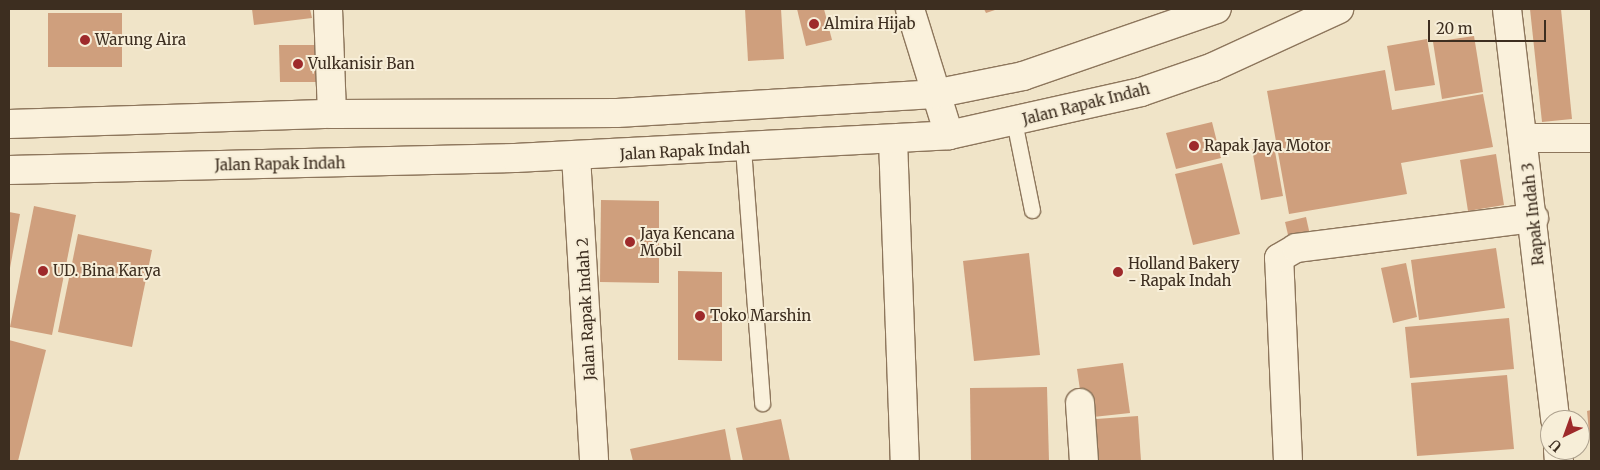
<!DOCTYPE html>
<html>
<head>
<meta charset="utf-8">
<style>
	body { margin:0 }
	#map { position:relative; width:1600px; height:470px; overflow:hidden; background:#f0e4c8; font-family:Merriweather,serif }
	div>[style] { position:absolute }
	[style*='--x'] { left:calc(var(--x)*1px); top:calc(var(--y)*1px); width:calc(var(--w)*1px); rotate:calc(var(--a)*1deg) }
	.building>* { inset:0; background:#cf9f7d }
	.roads { filter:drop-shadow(1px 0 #8d765c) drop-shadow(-1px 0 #8d765c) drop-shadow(0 1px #8d765c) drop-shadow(0 -1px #8d765c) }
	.service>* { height:15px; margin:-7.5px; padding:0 7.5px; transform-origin:7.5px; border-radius:7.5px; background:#faf1dc }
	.minor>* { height:28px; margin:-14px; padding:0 14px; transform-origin:14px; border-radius:14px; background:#faf1dc }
	.secondary>* { height:28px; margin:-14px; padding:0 14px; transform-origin:14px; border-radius:14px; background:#faf1dc }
	.dots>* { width:14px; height:14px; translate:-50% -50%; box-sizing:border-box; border:2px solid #f7eed8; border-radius:50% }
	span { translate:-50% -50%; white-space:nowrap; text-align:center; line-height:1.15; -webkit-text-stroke:4px #f7eed8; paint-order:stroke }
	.poi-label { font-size:15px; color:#3d2e20 }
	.left { translate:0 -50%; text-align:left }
	.street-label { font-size:15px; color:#3d2e20 }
	.frame { position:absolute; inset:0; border:10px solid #3d2e20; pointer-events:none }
	.north { position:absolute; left:1540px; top:410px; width:50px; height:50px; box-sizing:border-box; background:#f7eed8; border:1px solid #ada18e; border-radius:50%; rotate:222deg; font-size:14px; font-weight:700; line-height:20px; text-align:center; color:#3d2e20 }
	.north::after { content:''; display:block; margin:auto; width:18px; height:22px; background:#9e2a2b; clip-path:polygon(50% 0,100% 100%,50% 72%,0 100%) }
	.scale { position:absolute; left:1428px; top:20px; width:118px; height:22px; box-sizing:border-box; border:2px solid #3d2e20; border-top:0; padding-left:6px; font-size:15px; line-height:18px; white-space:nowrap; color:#3d2e20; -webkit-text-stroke:4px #f7eed8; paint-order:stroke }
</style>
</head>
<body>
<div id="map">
	<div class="building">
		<div style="clip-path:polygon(252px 9px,310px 9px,312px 18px,254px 25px)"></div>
		<div style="clip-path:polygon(745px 9px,781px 9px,784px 59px,748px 61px)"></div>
		<div style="clip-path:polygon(797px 9px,824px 9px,832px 40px,806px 46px)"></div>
		<div style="clip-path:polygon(984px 9px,998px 9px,986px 13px)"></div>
		<div style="clip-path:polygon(1530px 9px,1561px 9px,1572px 119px,1542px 122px)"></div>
		<div style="clip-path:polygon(48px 13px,122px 13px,122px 67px,48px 67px)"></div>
		<div style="clip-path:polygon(1474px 36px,1483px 92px,1442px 99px,1433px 42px)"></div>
		<div style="clip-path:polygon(1427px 39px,1435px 85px,1395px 91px,1387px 46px)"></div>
		<div style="clip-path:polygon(279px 45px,317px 45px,317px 82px,280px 82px)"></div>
		<div style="clip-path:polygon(1385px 70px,1392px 110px,1483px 94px,1493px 147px,1401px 163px,1407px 194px,1289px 214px,1267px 91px)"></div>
		<div style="clip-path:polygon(1212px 122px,1221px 158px,1176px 169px,1166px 133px)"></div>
		<div style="clip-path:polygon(1274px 146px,1283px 196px,1261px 200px,1252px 149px)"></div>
		<div style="clip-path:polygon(1496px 154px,1504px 205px,1468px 211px,1460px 160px)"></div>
		<div style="clip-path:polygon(1222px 163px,1240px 234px,1193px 245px,1175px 174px)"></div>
		<div style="clip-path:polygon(601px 200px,659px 201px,659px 283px,600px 282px)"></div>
		<div style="clip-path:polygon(34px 206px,76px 215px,52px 335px,10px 327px)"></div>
		<div style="clip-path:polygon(9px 212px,20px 214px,10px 268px,9px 268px)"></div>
		<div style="clip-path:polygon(1306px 217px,1310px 235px,1289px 239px,1285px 222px)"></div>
		<div style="clip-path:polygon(78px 234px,152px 250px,132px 347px,58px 332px)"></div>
		<div style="clip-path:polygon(1496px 248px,1505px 308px,1419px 320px,1411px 260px)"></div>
		<div style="clip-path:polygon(1029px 253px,1040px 355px,974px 361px,963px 261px)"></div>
		<div style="clip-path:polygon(1406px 263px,1417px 317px,1393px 323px,1381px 268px)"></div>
		<div style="clip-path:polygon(678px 271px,722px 272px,722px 361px,678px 360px)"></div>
		<div style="clip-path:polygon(1509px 318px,1514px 369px,1410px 378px,1405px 327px)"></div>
		<div style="clip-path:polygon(9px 340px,46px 350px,18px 461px,9px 461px)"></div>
		<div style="clip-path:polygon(1123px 363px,1130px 413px,1084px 418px,1077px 369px)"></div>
		<div style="clip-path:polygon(1507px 375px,1514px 449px,1417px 456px,1411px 383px)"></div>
		<div style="clip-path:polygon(1047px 387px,1049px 461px,971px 461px,970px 388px)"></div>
		<div style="clip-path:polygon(1591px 410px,1591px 443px,1590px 443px,1587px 411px)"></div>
		<div style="clip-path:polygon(1138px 416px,1141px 461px,1085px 461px,1082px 420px)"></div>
		<div style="clip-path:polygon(781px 419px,790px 461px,743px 461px,736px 428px)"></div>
		<div style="clip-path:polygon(725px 429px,731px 461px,633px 461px,630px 449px)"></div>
	</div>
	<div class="roads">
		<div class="service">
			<div style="--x:1014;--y:121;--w:91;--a:78.6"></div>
			<div style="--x:743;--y:148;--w:256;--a:85.7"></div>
		</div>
		<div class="minor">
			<div style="--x:328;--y:9;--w:105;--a:87.8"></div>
			<div style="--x:910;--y:9;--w:132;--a:72.8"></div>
			<div style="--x:1507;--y:9;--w:414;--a:83.3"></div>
			<div style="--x:1526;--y:138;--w:65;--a:0"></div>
			<div style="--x:893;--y:140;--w:321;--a:87.9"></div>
			<div style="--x:576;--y:156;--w:306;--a:86.6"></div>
			<div style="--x:1080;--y:403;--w:58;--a:86.1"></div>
			<div style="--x:1558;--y:450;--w:11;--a:85"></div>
			<div style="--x:1288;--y:461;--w:203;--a:-92.5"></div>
			<div style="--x:1279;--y:258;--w:20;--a:-30"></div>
			<div style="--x:1296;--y:248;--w:240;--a:-7.2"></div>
		</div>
		<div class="secondary">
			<div style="--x:9;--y:124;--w:323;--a:-1.8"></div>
			<div style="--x:332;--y:114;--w:285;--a:-0.2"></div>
			<div style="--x:617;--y:113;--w:318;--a:-3.4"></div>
			<div style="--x:934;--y:94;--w:91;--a:-11.4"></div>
			<div style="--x:1023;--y:76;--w:205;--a:-19.1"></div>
			<div style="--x:9;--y:170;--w:506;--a:-1.36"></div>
			<div style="--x:515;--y:158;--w:435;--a:-3"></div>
			<div style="--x:949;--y:135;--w:197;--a:-12.6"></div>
			<div style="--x:1141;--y:92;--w:76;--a:-19.1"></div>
			<div style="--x:1213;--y:67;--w:139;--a:-24.7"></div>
		</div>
	</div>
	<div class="dots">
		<div style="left:814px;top:24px;background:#9e2a2b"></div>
		<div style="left:85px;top:40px;background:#9e2a2b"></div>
		<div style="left:298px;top:64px;background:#9e2a2b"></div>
		<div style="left:1194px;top:146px;background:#9e2a2b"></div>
		<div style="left:630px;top:242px;background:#9e2a2b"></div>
		<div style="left:43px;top:271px;background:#9e2a2b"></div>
		<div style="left:1118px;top:272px;background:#9e2a2b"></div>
		<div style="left:700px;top:316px;background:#9e2a2b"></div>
	</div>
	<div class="poi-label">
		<span class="left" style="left:824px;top:24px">Almira Hijab</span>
		<span class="left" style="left:95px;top:40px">Warung Aira</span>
		<span class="left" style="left:308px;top:64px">Vulkanisir Ban</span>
		<span class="left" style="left:1204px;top:146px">Rapak Jaya Motor</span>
		<span class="left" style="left:640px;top:242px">Jaya Kencana<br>Mobil</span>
		<span class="left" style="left:1128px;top:272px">Holland Bakery<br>- Rapak Indah</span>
		<span class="left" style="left:53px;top:271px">UD. Bina Karya</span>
		<span class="left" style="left:710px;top:316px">Toko Marshin</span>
	</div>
	<div class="street-label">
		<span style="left:1086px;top:104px;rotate:-14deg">Jalan Rapak Indah</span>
		<span style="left:685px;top:151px;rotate:-3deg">Jalan Rapak Indah</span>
		<span style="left:280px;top:164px;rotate:-1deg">Jalan Rapak Indah</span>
		<span style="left:1533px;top:214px;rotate:-96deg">Rapak Indah 3</span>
		<span style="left:586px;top:309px;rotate:-93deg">Jalan Rapak Indah 2</span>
	</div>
	<div class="frame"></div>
	<div class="north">U</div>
	<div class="scale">20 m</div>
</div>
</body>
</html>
